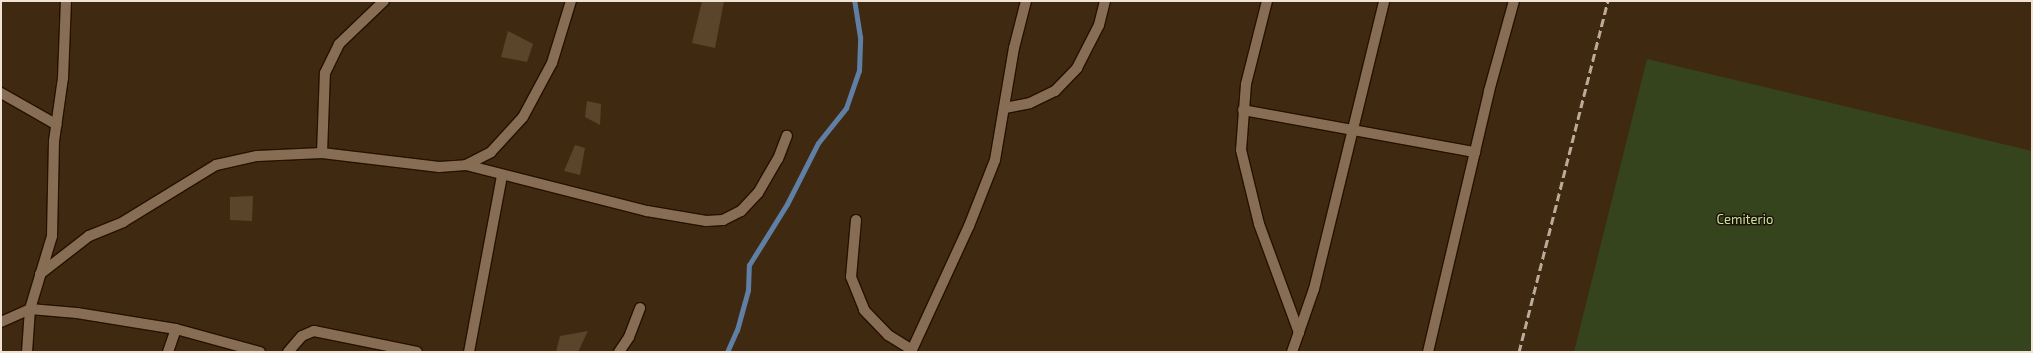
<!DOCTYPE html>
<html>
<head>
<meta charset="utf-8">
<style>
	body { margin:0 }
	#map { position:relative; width:2033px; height:353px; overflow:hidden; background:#3f2911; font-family:"Exo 2",sans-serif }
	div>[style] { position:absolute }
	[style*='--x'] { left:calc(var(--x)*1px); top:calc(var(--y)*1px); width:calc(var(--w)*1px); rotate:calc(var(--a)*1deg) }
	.green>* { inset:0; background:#36441e }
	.stream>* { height:5px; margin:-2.5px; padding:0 2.5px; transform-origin:2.5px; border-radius:2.5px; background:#607fa4 }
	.building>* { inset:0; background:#5a452b }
	.roads { filter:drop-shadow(1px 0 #251100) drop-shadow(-1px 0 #251100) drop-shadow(0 1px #251100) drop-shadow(0 -1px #251100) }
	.minor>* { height:10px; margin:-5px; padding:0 5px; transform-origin:5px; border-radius:5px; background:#876d54 }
	.rail>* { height:3px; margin-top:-1.5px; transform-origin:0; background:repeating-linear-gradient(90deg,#bcab9a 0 8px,transparent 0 12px) }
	span { translate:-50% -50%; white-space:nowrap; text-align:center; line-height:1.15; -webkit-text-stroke:3px #1e140a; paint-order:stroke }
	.park-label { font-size:13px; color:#c6e39c }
	.frame { position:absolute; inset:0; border:2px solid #f1e2d4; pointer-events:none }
</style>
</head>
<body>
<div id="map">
	<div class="green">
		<div style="clip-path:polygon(1647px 59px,2032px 151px,2032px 352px,1574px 352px)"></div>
	</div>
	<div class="stream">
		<div style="--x:727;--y:352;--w:24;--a:-66"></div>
		<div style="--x:737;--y:330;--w:41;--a:-74.6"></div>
		<div style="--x:748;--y:290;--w:25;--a:-88"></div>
		<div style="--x:749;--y:265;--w:72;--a:-58.1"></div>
		<div style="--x:787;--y:204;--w:68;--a:-63.1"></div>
		<div style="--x:818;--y:143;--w:45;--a:-51.3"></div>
		<div style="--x:846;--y:108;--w:39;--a:-71"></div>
		<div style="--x:859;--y:71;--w:34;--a:-88"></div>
		<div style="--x:860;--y:37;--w:36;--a:-99"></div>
	</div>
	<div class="building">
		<div style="clip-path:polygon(702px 1px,724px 1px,715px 48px,692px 43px)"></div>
		<div style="clip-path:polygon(508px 31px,533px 44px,527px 62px,501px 57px)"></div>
		<div style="clip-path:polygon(587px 101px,601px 104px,600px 125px,585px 117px)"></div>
		<div style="clip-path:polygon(575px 145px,585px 148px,580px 175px,564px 171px)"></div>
		<div style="clip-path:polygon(253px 196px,252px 221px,230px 220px,230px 197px)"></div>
		<div style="clip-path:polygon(588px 331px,578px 352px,556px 352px,560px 336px)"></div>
	</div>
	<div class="roads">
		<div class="minor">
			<div style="--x:1267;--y:1;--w:86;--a:104.2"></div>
			<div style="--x:1246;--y:84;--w:66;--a:94.3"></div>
			<div style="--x:1241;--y:150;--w:76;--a:76.3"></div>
			<div style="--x:1259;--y:224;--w:116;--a:69.8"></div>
			<div style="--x:1;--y:93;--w:64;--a:29.7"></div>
			<div style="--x:1005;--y:108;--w:25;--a:-11"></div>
			<div style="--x:1030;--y:103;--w:28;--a:-26"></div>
			<div style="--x:1055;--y:91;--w:32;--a:-46"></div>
			<div style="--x:1077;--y:68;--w:48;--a:-62.9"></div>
			<div style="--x:1099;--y:25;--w:25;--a:-76"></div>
			<div style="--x:1243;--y:110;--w:236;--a:10.3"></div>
			<div style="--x:322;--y:153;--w:80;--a:-87.9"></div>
			<div style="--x:325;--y:73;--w:32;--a:-64"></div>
			<div style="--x:339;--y:44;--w:62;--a:-43.7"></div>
			<div style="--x:466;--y:165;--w:187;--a:14.3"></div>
			<div style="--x:647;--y:211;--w:60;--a:9.6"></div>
			<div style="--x:706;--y:221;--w:17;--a:-3"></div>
			<div style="--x:723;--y:220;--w:20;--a:-27"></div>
			<div style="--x:741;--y:211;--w:25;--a:-47"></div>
			<div style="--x:758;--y:193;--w:39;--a:-60"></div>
			<div style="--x:778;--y:159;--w:25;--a:-69"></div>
			<div style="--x:856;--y:220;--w:57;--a:95"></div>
			<div style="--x:851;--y:277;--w:35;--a:68"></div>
			<div style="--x:864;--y:310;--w:35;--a:46"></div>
			<div style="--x:888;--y:335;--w:28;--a:32"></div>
			<div style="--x:40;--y:274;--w:62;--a:-37.8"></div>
			<div style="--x:89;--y:236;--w:37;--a:-22"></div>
			<div style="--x:123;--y:222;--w:109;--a:-31.5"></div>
			<div style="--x:216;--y:165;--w:42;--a:-12.4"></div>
			<div style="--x:257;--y:156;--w:65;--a:-2.6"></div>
			<div style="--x:322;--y:153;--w:118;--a:6.8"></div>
			<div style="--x:439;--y:167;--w:27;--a:-4"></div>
			<div style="--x:466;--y:165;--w:28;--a:-27"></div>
			<div style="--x:491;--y:152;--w:47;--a:-47.6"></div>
			<div style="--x:523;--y:117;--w:61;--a:-61.8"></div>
			<div style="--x:552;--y:63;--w:65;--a:-73"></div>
			<div style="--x:1;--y:322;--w:32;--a:-24"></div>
			<div style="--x:30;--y:309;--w:47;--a:4.9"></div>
			<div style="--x:77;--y:313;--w:100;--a:9.2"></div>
			<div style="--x:176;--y:329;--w:87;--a:15.3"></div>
			<div style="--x:27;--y:352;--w:43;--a:-86"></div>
			<div style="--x:30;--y:309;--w:76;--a:-73.2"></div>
			<div style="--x:52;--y:236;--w:95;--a:-88.8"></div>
			<div style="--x:54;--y:141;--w:64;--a:-81.9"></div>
			<div style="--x:63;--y:78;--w:77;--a:-87.8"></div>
			<div style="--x:168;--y:352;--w:24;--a:-71"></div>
			<div style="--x:288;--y:352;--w:21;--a:-49"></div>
			<div style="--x:302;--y:336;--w:13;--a:-23"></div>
			<div style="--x:314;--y:331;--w:105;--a:11.5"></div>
			<div style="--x:469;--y:352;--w:179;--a:-79.4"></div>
			<div style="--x:619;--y:352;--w:18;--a:-56"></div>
			<div style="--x:629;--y:337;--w:31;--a:-69"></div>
			<div style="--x:911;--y:352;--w:139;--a:-65.3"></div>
			<div style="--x:969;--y:226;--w:71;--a:-68.5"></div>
			<div style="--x:995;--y:160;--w:114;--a:-80.4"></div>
			<div style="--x:1014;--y:48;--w:49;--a:-75.7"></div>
			<div style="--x:1292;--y:352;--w:67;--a:-70.8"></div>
			<div style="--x:1314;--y:289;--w:296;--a:-76.3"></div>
			<div style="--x:1428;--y:352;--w:268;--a:-76.8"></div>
			<div style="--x:1489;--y:91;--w:93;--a:-74.5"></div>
		</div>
	</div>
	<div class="rail">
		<div style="--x:1519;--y:352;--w:362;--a:-75.8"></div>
	</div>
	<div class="park-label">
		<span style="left:1745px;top:219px">Cemiterio</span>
	</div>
	<div class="frame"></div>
</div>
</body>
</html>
